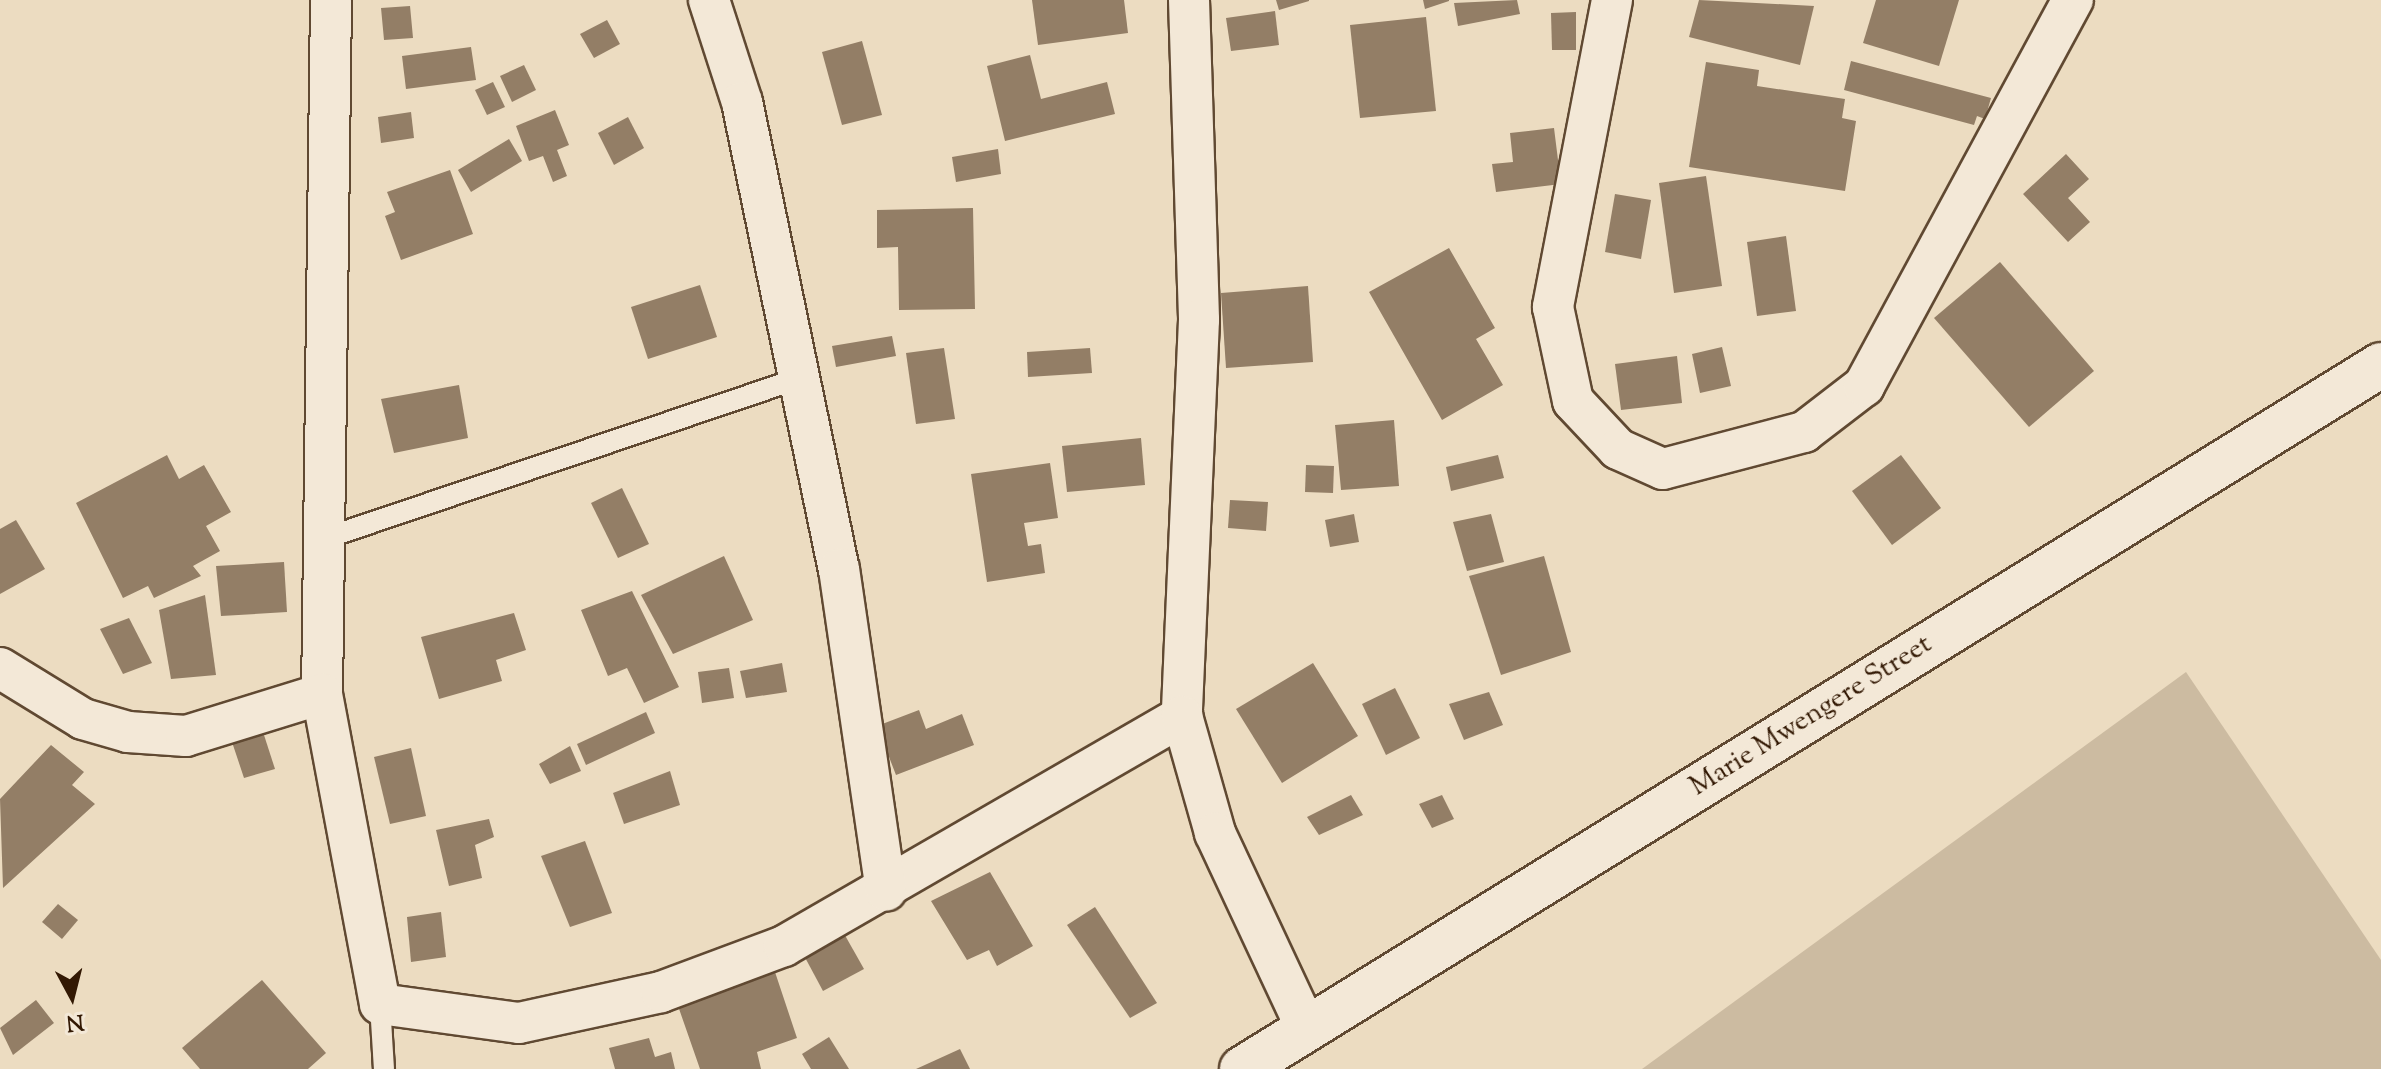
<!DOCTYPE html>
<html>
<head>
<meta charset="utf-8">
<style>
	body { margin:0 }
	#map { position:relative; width:2381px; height:1069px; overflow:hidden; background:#ecdcc1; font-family:"Sorts Mill Goudy",serif }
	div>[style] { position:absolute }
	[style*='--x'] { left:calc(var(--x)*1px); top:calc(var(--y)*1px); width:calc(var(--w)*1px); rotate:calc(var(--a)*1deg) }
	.green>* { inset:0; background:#ccbba1 }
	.building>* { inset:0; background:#937e66 }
	.roads { filter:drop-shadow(2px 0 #604932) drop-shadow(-2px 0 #604932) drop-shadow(0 2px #604932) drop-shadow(0 -2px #604932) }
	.lane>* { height:20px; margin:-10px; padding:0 10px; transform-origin:10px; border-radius:10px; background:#f3e8d7 }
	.street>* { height:40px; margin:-20px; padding:0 20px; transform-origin:20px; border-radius:20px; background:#f3e8d7 }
	.secondary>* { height:44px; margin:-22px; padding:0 22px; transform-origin:22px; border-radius:22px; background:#f3e8d7 }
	span { translate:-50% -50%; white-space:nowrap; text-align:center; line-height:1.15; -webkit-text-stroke:8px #f3e8d7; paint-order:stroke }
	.street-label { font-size:28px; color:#321803 }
	.north { position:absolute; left:32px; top:957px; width:80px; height:80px; -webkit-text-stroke:6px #f3e8d7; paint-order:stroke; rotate:173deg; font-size:22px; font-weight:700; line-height:32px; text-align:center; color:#321803 }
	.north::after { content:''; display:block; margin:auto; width:28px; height:36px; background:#321803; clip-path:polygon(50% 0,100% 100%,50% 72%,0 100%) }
</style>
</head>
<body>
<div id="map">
	<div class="green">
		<div style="clip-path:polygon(2186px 672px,2381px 960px,2381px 1069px,1642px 1069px)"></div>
	</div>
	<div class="building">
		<div style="clip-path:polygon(1032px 0,1124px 0,1128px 33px,1038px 45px)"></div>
		<div style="clip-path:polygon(1276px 0,1309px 0,1309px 1px,1279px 10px)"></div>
		<div style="clip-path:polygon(1423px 0,1449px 0,1449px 1px,1425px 9px)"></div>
		<div style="clip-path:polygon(1517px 0,1520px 14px,1458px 26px,1454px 3px)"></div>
		<div style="clip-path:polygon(1699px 0,1814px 6px,1800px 65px,1689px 37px)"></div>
		<div style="clip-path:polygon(1876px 0,1959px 0,1939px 66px,1863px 43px)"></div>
		<div style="clip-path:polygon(410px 6px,413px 38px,384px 40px,381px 8px)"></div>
		<div style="clip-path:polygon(1275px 11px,1279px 45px,1231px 51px,1226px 18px)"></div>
		<div style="clip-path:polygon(1576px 12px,1576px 50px,1552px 50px,1551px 13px)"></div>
		<div style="clip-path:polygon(1426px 17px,1436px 111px,1360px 118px,1350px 25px)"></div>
		<div style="clip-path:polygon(607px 20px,620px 44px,594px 58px,580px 34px)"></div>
		<div style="clip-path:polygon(862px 41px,882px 115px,842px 125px,822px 52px)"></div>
		<div style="clip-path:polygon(471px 47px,476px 80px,406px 89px,402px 56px)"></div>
		<div style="clip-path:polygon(1030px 55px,1041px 99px,1107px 82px,1115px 114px,1005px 141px,987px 66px)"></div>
		<div style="clip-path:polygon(1851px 61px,1991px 98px,1985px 119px,1977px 116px,1974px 125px,1844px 90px)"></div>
		<div style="clip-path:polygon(1706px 62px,1759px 70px,1757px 86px,1845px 99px,1842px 118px,1856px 121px,1845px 191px,1689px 167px)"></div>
		<div style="clip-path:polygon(524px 65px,536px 90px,512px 102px,500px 76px)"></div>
		<div style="clip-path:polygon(493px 82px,505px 107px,487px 115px,475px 90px)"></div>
		<div style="clip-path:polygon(555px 110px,569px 145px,557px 150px,567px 176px,553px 182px,543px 156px,529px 161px,516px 126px)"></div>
		<div style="clip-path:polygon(411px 112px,414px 138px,381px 143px,378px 117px)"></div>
		<div style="clip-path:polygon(628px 117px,644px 148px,614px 165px,598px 133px)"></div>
		<div style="clip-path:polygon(1554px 128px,1561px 184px,1496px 192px,1492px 164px,1513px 162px,1510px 133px)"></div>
		<div style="clip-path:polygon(509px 139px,522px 161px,471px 192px,458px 170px)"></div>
		<div style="clip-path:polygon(998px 149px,1001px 174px,956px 182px,952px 157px)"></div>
		<div style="clip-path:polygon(2066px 154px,2089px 179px,2068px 198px,2090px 222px,2068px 242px,2023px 194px)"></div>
		<div style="clip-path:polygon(450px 170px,473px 234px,401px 260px,385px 216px,395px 212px,387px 192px)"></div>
		<div style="clip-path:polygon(1706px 176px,1722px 286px,1674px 293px,1659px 183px)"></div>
		<div style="clip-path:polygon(1615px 194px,1651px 200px,1641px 259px,1605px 252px)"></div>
		<div style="clip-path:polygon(973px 208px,975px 309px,899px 310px,898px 247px,877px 248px,877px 210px)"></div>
		<div style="clip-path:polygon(1786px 236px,1796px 311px,1757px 316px,1747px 242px)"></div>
		<div style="clip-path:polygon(1449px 248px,1495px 328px,1476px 339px,1503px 385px,1442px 420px,1369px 292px)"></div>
		<div style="clip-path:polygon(2000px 262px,2094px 371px,2029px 427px,1934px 318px)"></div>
		<div style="clip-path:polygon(700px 285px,717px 337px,648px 359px,631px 307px)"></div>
		<div style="clip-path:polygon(1308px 286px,1313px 362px,1226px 368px,1221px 293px)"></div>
		<div style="clip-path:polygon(892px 336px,896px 356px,836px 367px,832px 346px)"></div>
		<div style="clip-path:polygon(1722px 347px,1731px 386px,1700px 393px,1692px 354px)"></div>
		<div style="clip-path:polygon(944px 348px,955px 419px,916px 424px,906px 353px)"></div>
		<div style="clip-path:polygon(1090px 348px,1092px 373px,1028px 377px,1027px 352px)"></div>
		<div style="clip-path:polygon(1677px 356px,1682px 403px,1621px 410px,1615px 364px)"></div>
		<div style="clip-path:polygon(459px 385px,468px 438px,394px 453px,381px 399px)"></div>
		<div style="clip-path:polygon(1394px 420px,1399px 486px,1341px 490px,1335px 425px)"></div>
		<div style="clip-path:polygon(1141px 438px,1145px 485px,1067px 492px,1062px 446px)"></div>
		<div style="clip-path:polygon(167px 455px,179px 479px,204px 465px,231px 512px,206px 526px,220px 551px,193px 566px,201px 576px,154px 598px,148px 586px,123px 598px,76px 503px)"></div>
		<div style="clip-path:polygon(1498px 455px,1504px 478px,1451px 491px,1446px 467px)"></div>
		<div style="clip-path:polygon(1901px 455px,1941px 508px,1892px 545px,1852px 491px)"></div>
		<div style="clip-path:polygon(1050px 463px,1058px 518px,1024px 523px,1028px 546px,1041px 544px,1045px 573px,987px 582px,971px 474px)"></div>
		<div style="clip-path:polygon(1306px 465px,1334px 466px,1333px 493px,1305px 492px)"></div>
		<div style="clip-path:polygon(622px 488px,649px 544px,618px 558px,591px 503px)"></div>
		<div style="clip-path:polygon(1230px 500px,1268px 502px,1266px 531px,1228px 528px)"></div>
		<div style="clip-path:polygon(1354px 514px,1359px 542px,1330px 547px,1325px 520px)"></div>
		<div style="clip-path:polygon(1491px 514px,1504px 562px,1467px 571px,1453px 522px)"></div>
		<div style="clip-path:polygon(16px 520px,45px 569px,0 594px,0 529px)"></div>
		<div style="clip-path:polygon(724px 556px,753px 620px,673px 654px,641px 595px)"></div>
		<div style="clip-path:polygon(1544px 556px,1571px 652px,1501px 675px,1469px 576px)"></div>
		<div style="clip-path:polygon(284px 562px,287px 612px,221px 616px,216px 566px)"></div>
		<div style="clip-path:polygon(632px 591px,679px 687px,644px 703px,627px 668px,608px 676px,581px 610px)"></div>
		<div style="clip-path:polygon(205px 595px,216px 675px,171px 679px,159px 610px)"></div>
		<div style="clip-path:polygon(514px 613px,526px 650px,496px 660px,502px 681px,439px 699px,421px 637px)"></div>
		<div style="clip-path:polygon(129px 618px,152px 663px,123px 674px,100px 629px)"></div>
		<div style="clip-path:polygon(782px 663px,787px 692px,746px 698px,740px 671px)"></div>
		<div style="clip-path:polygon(1313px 663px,1358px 736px,1282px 783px,1236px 709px)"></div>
		<div style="clip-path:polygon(729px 668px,734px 698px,702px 703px,698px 672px)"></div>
		<div style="clip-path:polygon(1395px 688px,1420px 738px,1386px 755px,1362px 704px)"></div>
		<div style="clip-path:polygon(1489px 692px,1503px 725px,1464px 740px,1449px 704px)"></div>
		<div style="clip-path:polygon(919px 710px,926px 729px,962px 714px,974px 745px,896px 775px,877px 726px)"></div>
		<div style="clip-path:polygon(646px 712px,655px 733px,586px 765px,577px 744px)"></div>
		<div style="clip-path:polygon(264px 735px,275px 769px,244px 778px,232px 742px)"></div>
		<div style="clip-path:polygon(51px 745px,84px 772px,72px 785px,95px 804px,3px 888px,0 799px)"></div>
		<div style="clip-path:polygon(570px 746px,581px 771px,550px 784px,539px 764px)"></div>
		<div style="clip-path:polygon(411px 748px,426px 816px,390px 824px,374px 757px)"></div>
		<div style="clip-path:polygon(670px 771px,680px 805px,624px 824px,613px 793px)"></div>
		<div style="clip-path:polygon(1351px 795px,1363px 815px,1319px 835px,1307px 817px)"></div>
		<div style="clip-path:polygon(1442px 795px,1454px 819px,1432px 828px,1419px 804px)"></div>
		<div style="clip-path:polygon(489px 819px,494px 837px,475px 845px,482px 878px,449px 886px,436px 830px)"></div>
		<div style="clip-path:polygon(585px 841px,612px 913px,570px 927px,541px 856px)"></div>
		<div style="clip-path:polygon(990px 872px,1033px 946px,997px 966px,989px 950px,967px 960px,931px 901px)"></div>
		<div style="clip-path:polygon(58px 904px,78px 920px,62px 939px,42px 922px)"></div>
		<div style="clip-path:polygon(1095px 907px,1157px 1003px,1130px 1018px,1067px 925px)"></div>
		<div style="clip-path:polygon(441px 912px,446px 957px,411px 962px,407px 917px)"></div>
		<div style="clip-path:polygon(842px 930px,864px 969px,823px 991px,801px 950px)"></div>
		<div style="clip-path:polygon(774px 969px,797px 1038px,757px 1052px,761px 1069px,700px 1069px,677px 1003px)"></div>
		<div style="clip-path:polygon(262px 980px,326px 1053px,308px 1069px,200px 1069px,182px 1048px)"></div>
		<div style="clip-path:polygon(36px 1000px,54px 1023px,13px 1055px,0 1028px)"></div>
		<div style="clip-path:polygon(829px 1037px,849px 1069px,811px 1069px,802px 1054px)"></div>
		<div style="clip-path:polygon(649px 1038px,655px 1057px,671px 1052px,675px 1069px,615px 1069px,609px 1048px)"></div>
		<div style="clip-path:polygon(960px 1049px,970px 1069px,916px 1069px)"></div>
	</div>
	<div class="roads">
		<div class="lane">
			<div style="--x:323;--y:539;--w:500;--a:-18.65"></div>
			<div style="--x:380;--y:1004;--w:65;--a:86.5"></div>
		</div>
		<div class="street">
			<div style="--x:331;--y:0;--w:694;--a:90.74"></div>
			<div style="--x:322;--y:694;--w:315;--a:79.4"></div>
			<div style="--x:380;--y:1004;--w:140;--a:7.8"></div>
			<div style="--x:519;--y:1023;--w:145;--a:-12.3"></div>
			<div style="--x:661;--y:992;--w:131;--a:-20.5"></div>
			<div style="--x:784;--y:946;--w:460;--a:-30"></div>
			<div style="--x:709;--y:0;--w:107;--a:72.1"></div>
			<div style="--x:742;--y:102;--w:477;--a:78.3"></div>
			<div style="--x:839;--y:569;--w:325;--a:81.7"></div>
			<div style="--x:1189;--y:0;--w:320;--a:88.2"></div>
			<div style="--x:1199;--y:320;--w:396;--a:92.5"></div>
			<div style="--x:1182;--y:716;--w:122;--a:74.2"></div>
			<div style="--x:1215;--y:833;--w:214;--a:64.9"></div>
			<div style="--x:1612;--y:0;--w:313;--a:100.9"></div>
			<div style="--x:1553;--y:307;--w:96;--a:78"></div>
			<div style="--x:1573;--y:401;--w:66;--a:46.8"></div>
			<div style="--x:1618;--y:449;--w:49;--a:24"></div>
			<div style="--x:1663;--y:469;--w:146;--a:-14.7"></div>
			<div style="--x:1804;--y:432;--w:76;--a:-37.5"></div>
			<div style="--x:1864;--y:386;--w:439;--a:-61.6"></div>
			<div style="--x:0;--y:668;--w:97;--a:31.6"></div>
			<div style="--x:83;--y:719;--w:47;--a:16.1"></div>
			<div style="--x:128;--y:732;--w:58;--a:3.9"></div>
			<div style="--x:186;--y:736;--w:142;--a:-17.2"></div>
		</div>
		<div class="secondary">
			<div style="--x:1242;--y:1069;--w:1339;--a:-31.72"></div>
		</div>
	</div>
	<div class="street-label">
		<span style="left:1811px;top:716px;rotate:-32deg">Marie Mwengere Street</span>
	</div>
	<div class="north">N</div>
</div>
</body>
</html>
